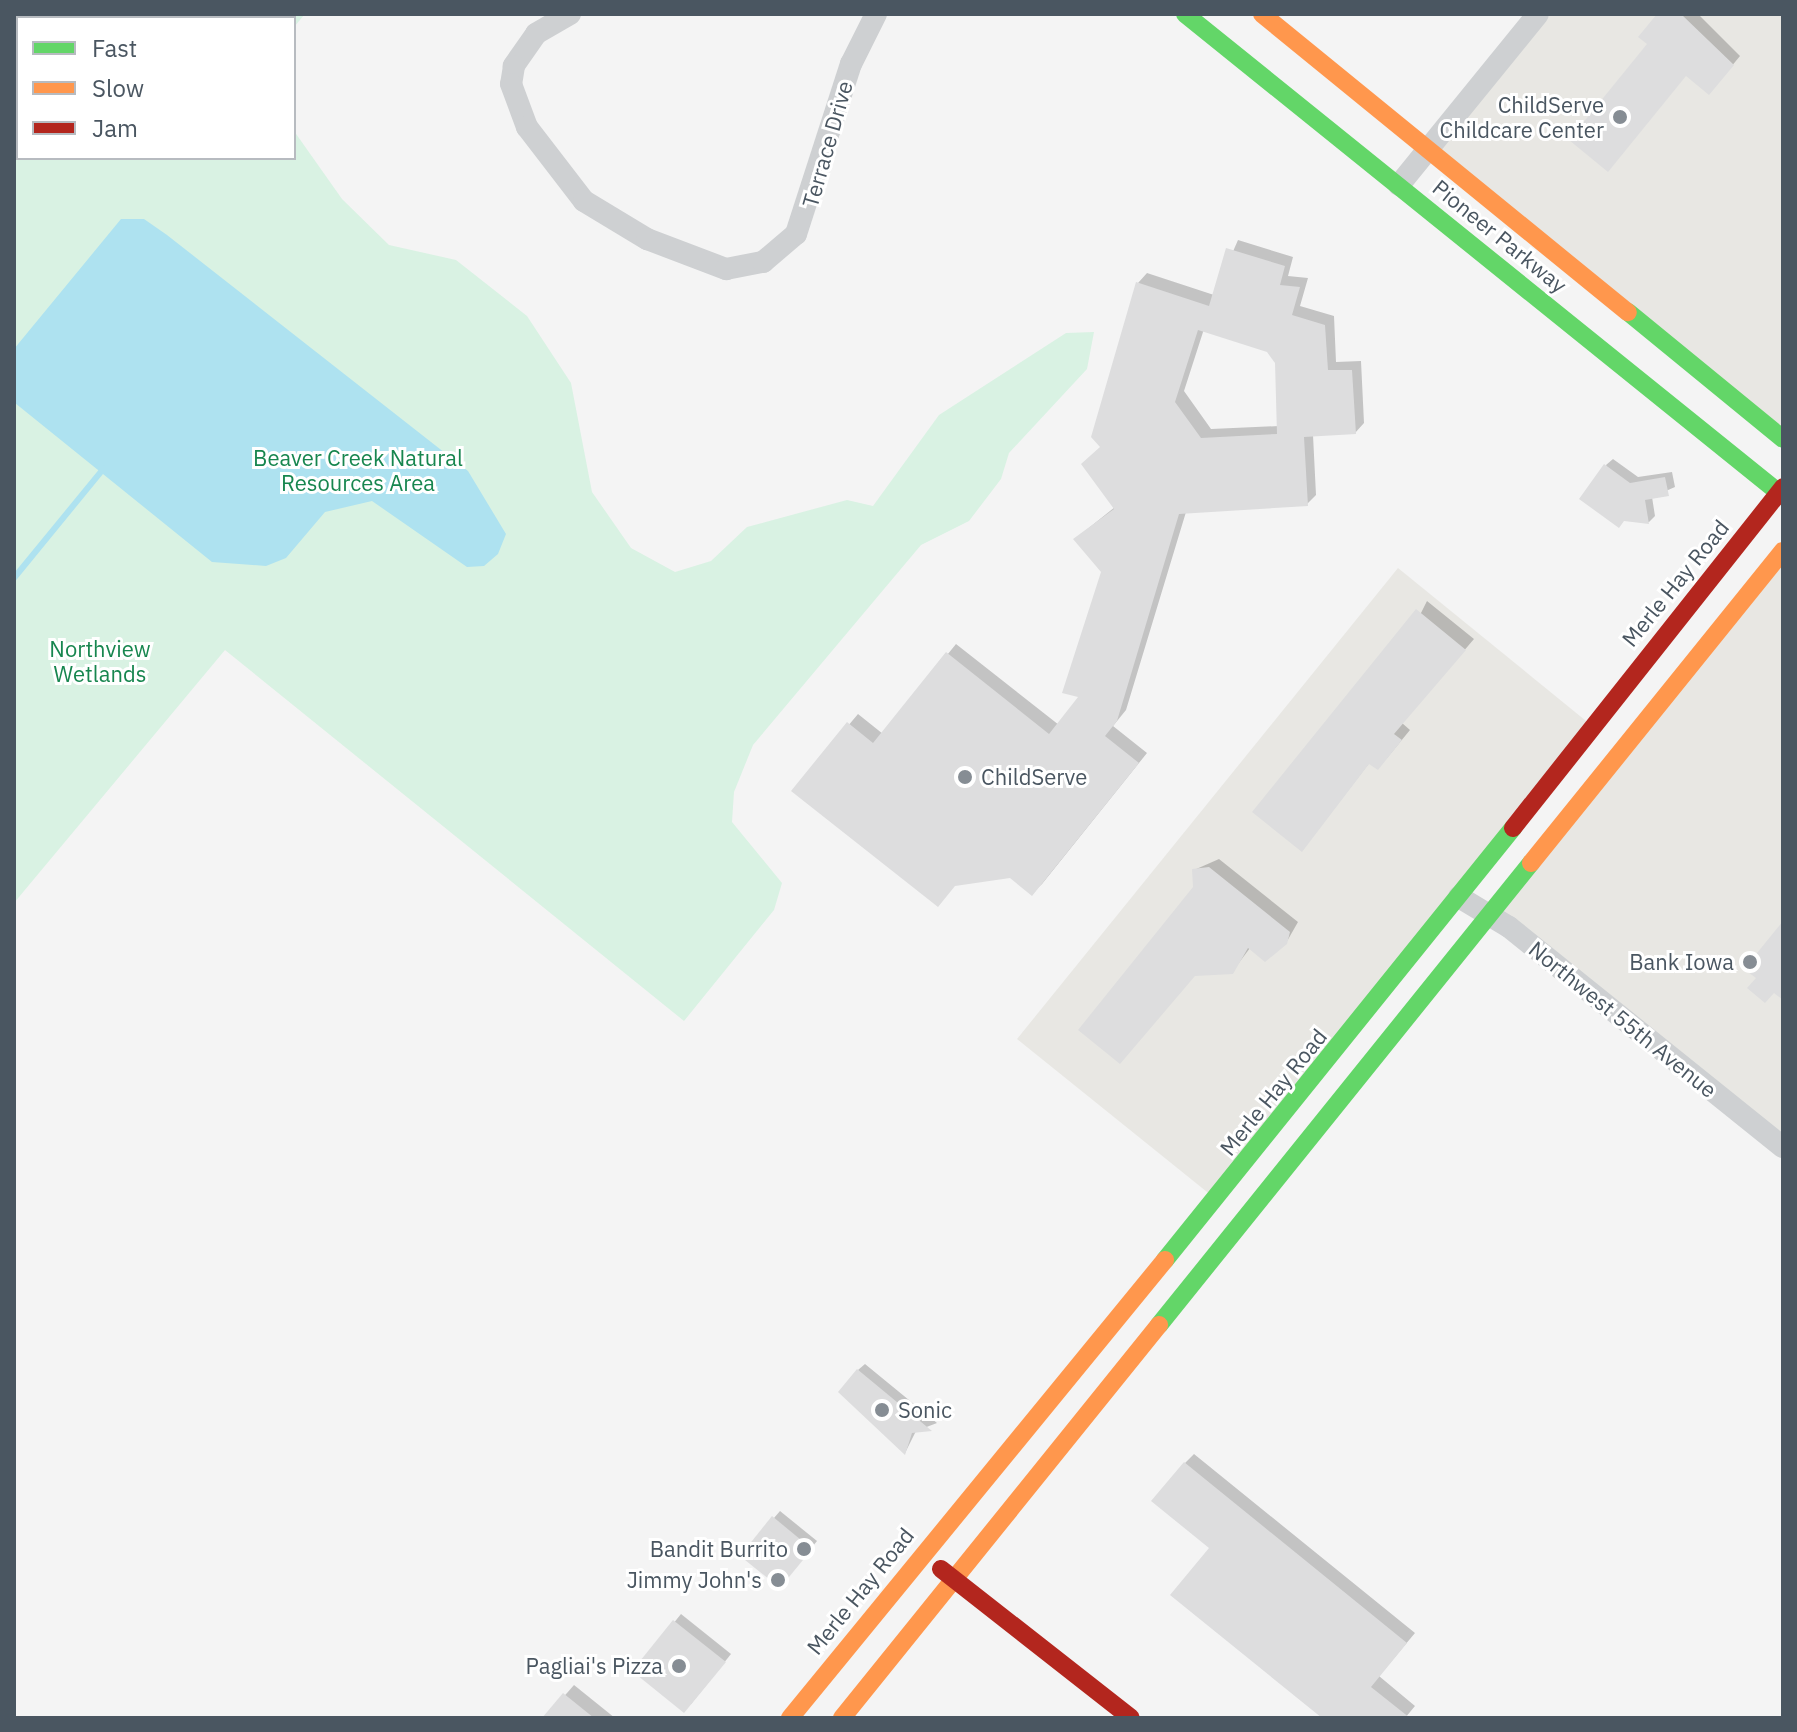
<!DOCTYPE html>
<html>
<head>
<meta charset="utf-8">
<style>
	body { margin:0 }
	#map { position:relative; width:1797px; height:1732px; overflow:hidden; background:#f4f4f4; font-family:"IBM Plex Sans",sans-serif }
	div>[style] { position:absolute }
	[style*='--x'] { left:calc(var(--x)*1px); top:calc(var(--y)*1px); width:calc(var(--w)*1px); rotate:calc(var(--a)*1deg) }
	.commercial>* { inset:0; background:#e8e7e3 }
	.green>* { inset:0; background:#d9f2e3 }
	.water>* { inset:0; background:#aee2f0 }
	.shadow>* { inset:0; background:#0003 }
	.stream>* { height:6px; margin:-3px; padding:0 3px; transform-origin:3px; border-radius:3px; background:#aee2f0 }
	.building>* { inset:0; background:#ddddde }
	.street>* { height:22px; margin:-11px; padding:0 11px; transform-origin:11px; border-radius:11px; background:#ced0d2 }
	.fast>* { height:18px; margin:-9px; padding:0 9px; transform-origin:9px; border-radius:9px; background:#63d668 }
	.slow>* { height:18px; margin:-9px; padding:0 9px; transform-origin:9px; border-radius:9px; background:#ff974d }
	.jam>* { height:18px; margin:-9px; padding:0 9px; transform-origin:9px; border-radius:9px; background:#b3261e }
	.dots>* { width:22px; height:22px; translate:-50% -50%; box-sizing:border-box; border:4px solid #fff; border-radius:50% }
	span { translate:-50% -50%; white-space:nowrap; text-align:center; line-height:1.15; -webkit-text-stroke:6px #fff; paint-order:stroke }
	.poi-label { font-size:22px; color:#4a5661 }
	.right { translate:-100% -50%; text-align:right }
	.left { translate:0 -50%; text-align:left }
	.street-label { font-size:22px; color:#4a5661 }
	.park-label { font-size:22px; color:#17864f }
	.frame { position:absolute; inset:0; border:16px solid #4a5661; pointer-events:none }
	.legend { position:absolute; left:16px; top:16px; width:280px; height:144px; box-sizing:border-box; background:#fff; border:2px solid #b7bbc0; margin:0; padding:10px 14px; list-style:none; font-size:24px; color:#4a5661 }
	.legend li { display:flex; align-items:center; gap:16px; height:40px }
	.legend b { width:40px; border:2px solid #b7bbc0 }
</style>
</head>
<body>
<div id="map">
	<div class="commercial">
		<div style="clip-path:polygon(1538px 14px,1783px 14px,1783px 439px,1428px 150px)"></div>
		<div style="clip-path:polygon(1783px 551px,1783px 1147px,1488px 913px)"></div>
		<div style="clip-path:polygon(1398px 568px,1591px 725px,1217px 1200px,1017px 1039px)"></div>
	</div>
	<div class="green">
		<div style="clip-path:polygon(14px 14px,305px 14px,294px 27px,294px 18px,18px 18px,18px 158px,294px 158px,294px 131px,342px 199px,389px 245px,456px 260px,527px 316px,571px 383px,592px 492px,631px 548px,675px 572px,711px 561px,747px 527px,847px 500px,873px 506px,939px 415px,1066px 333px,1094px 332px,1087px 369px,1009px 453px,1001px 479px,969px 521px,921px 545px,753px 745px,734px 792px,732px 822px,782px 883px,774px 910px,684px 1021px,225px 650px,14px 903px)"></div>
	</div>
	<div class="water">
		<div style="clip-path:polygon(121px 219px,144px 219px,167px 235px,468px 471px,506px 534px,498px 554px,484px 566px,467px 567px,372px 501px,325px 512px,286px 558px,266px 566px,212px 562px,15px 403px,14px 349px)"></div>
	</div>
	<div class="shadow">
		<div style="clip-path:polygon(1659px 14px,1698px 14px,1740px 56px,1717px 84px,1641px 37px)"></div>
		<div style="clip-path:polygon(evenodd,1238px 240px,1293px 257px,1288px 276px,1308px 278px,1300px 306px,1334px 316px,1336px 362px,1361px 361px,1364px 423px,1355px 433px,1313px 435px,1316px 495px,1307px 504px,1186px 512px,1126px 710px,1113px 726px,1147px 753px,1042px 884px,1032px 893px,1010px 876px,794px 790px,858px 714px,883px 734px,956px 644px,1059px 725px,1081px 696px,1103px 572px,1075px 539px,1115px 507px,1102px 446px,1138px 283px,1147px 273px,1214px 295px,1238px 240px,1204px 329px,1268px 350px,1277px 362px,1279px 426px,1211px 429px,1184px 391px,1204px 329px)"></div>
		<div style="clip-path:polygon(1613px 459px,1638px 477px,1672px 472px,1675px 487px,1652px 497px,1655px 516px,1649px 522px,1625px 519px,1606px 465px)"></div>
		<div style="clip-path:polygon(1427px 601px,1474px 639px,1402px 723px,1410px 730px,1387px 758px,1370px 762px,1302px 850px)"></div>
		<div style="clip-path:polygon(1219px 859px,1298px 922px,1286px 943px,1250px 948px,1232px 972px,1195px 888px,1194px 870px)"></div>
		<div style="clip-path:polygon(865px 1364px,937px 1423px,916px 1431px,905px 1453px,858px 1370px)"></div>
		<div style="clip-path:polygon(1194px 1454px,1415px 1633px,1379px 1676px,1415px 1706px,1405px 1718px,1325px 1718px,1211px 1547px,1185px 1463px)"></div>
		<div style="clip-path:polygon(780px 1511px,817px 1541px,786px 1579px,774px 1518px)"></div>
		<div style="clip-path:polygon(681px 1614px,731px 1654px,691px 1704px,635px 1671px)"></div>
		<div style="clip-path:polygon(574px 1685px,615px 1718px,545px 1718px)"></div>
	</div>
	<div class="stream">
		<div style="--x:14;--y:578;--w:142;--a:-50.7"></div>
	</div>
	<div class="building">
		<div style="clip-path:polygon(1657px 14px,1682px 15px,1734px 65px,1709px 95px,1686px 76px,1608px 172px,1569px 140px,1647px 44px,1638px 37px)"></div>
		<div style="clip-path:polygon(evenodd,1226px 248px,1285px 266px,1280px 285px,1300px 287px,1292px 315px,1325px 325px,1328px 370px,1352px 370px,1356px 434px,1304px 437px,1308px 506px,1179px 514px,1117px 721px,1105px 736px,1139px 763px,1032px 896px,1010px 878px,955px 886px,938px 907px,791px 791px,847px 722px,873px 743px,946px 652px,1049px 734px,1078px 697px,1062px 693px,1101px 572px,1073px 539px,1114px 509px,1081px 464px,1100px 447px,1091px 437px,1136px 282px,1209px 306px,1226px 248px,1198px 330px,1267px 352px,1275px 363px,1277px 434px,1201px 438px,1175px 402px,1198px 330px)"></div>
		<div style="clip-path:polygon(1604px 464px,1630px 483px,1665px 477px,1669px 496px,1645px 500px,1649px 524px,1624px 521px,1619px 528px,1579px 499px)"></div>
		<div style="clip-path:polygon(1416px 609px,1466px 650px,1394px 734px,1402px 740px,1378px 770px,1369px 764px,1302px 852px,1252px 812px)"></div>
		<div style="clip-path:polygon(1209px 867px,1290px 932px,1287px 944px,1265px 962px,1248px 948px,1233px 974px,1195px 976px,1120px 1064px,1078px 1030px,1193px 887px,1192px 869px)"></div>
		<div style="clip-path:polygon(1783px 921px,1783px 1000px,1774px 993px,1765px 1003px,1747px 988px,1756px 978px,1744px 969px)"></div>
		<div style="clip-path:polygon(857px 1369px,932px 1431px,912px 1433px,905px 1455px,838px 1392px)"></div>
		<div style="clip-path:polygon(1184px 1462px,1407px 1643px,1371px 1687px,1410px 1718px,1322px 1718px,1170px 1595px,1209px 1548px,1151px 1501px)"></div>
		<div style="clip-path:polygon(772px 1516px,812px 1549px,780px 1588px,740px 1556px)"></div>
		<div style="clip-path:polygon(673px 1620px,726px 1662px,684px 1713px,632px 1671px)"></div>
		<div style="clip-path:polygon(563px 1693px,594px 1718px,542px 1718px)"></div>
	</div>
	<div class="street">
		<div style="--x:570;--y:14;--w:39;--a:150"></div>
		<div style="--x:536;--y:34;--w:39;--a:125"></div>
		<div style="--x:514;--y:66;--w:18;--a:99"></div>
		<div style="--x:511;--y:84;--w:46;--a:69.6"></div>
		<div style="--x:527;--y:127;--w:93;--a:52.4"></div>
		<div style="--x:584;--y:201;--w:74;--a:31.1"></div>
		<div style="--x:647;--y:239;--w:85;--a:20.8"></div>
		<div style="--x:726;--y:269;--w:38;--a:-11"></div>
		<div style="--x:763;--y:262;--w:43;--a:-40.3"></div>
		<div style="--x:796;--y:234;--w:179;--a:-72.1"></div>
		<div style="--x:851;--y:64;--w:56;--a:-63.4"></div>
		<div style="--x:1399;--y:185;--w:220;--a:-50.9"></div>
		<div style="--x:1459;--y:897;--w:58;--a:31"></div>
		<div style="--x:1509;--y:927;--w:351;--a:38.8"></div>
	</div>
	<div class="fast">
		<div style="--x:1185;--y:14;--w:768;--a:38.87"></div>
		<div style="--x:1628;--y:312;--w:200;--a:39.3"></div>
		<div style="--x:1165;--y:1260;--w:555;--a:-51.15"></div>
		<div style="--x:1159;--y:1325;--w:593;--a:-51.16"></div>
	</div>
	<div class="slow">
		<div style="--x:1262;--y:14;--w:472;--a:39.2"></div>
		<div style="--x:1531;--y:863;--w:401;--a:-51.1"></div>
		<div style="--x:790;--y:1718;--w:592;--a:-50.69"></div>
		<div style="--x:842;--y:1718;--w:505;--a:-51.11"></div>
	</div>
	<div class="jam">
		<div style="--x:1513;--y:828;--w:435;--a:-51.6"></div>
		<div style="--x:941;--y:1569;--w:241;--a:38.1"></div>
	</div>
	<div class="dots">
		<div style="left:1620px;top:117px;background:#868d94"></div>
		<div style="left:965px;top:777px;background:#868d94"></div>
		<div style="left:1750px;top:962px;background:#868d94"></div>
		<div style="left:882px;top:1410px;background:#868d94"></div>
		<div style="left:804px;top:1549px;background:#868d94"></div>
		<div style="left:778px;top:1580px;background:#868d94"></div>
		<div style="left:679px;top:1666px;background:#868d94"></div>
	</div>
	<div class="poi-label">
		<span class="right" style="left:1604px;top:117px">ChildServe<br>Childcare Center</span>
		<span class="left" style="left:981px;top:777px">ChildServe</span>
		<span class="right" style="left:1734px;top:962px">Bank Iowa</span>
		<span class="left" style="left:898px;top:1410px">Sonic</span>
		<span class="right" style="left:788px;top:1549px">Bandit Burrito</span>
		<span class="right" style="left:762px;top:1580px">Jimmy John's</span>
		<span class="right" style="left:663px;top:1666px">Pagliai's Pizza</span>
	</div>
	<div class="street-label">
		<span style="left:827px;top:144px;rotate:-74deg">Terrace Drive</span>
		<span style="left:1500px;top:236px;rotate:39deg">Pioneer Parkway</span>
		<span style="left:1675px;top:583px;rotate:-51deg">Merle Hay Road</span>
		<span style="left:1623px;top:1019px;rotate:39deg">Northwest 55th Avenue</span>
		<span style="left:1273px;top:1092px;rotate:-51deg">Merle Hay Road</span>
		<span style="left:860px;top:1591px;rotate:-51deg">Merle Hay Road</span>
	</div>
	<div class="park-label">
		<span style="left:358px;top:470px">Beaver Creek Natural<br>Resources Area</span>
		<span style="left:100px;top:661px">Northview<br>Wetlands</span>
	</div>
	<div class="frame"></div>
	<ul class="legend">
	<li><b style="height:10px;background:#63d668"></b>Fast</li>
	<li><b style="height:10px;background:#ff974d"></b>Slow</li>
	<li><b style="height:10px;background:#b3261e"></b>Jam</li>
	</ul>
</div>
</body>
</html>
